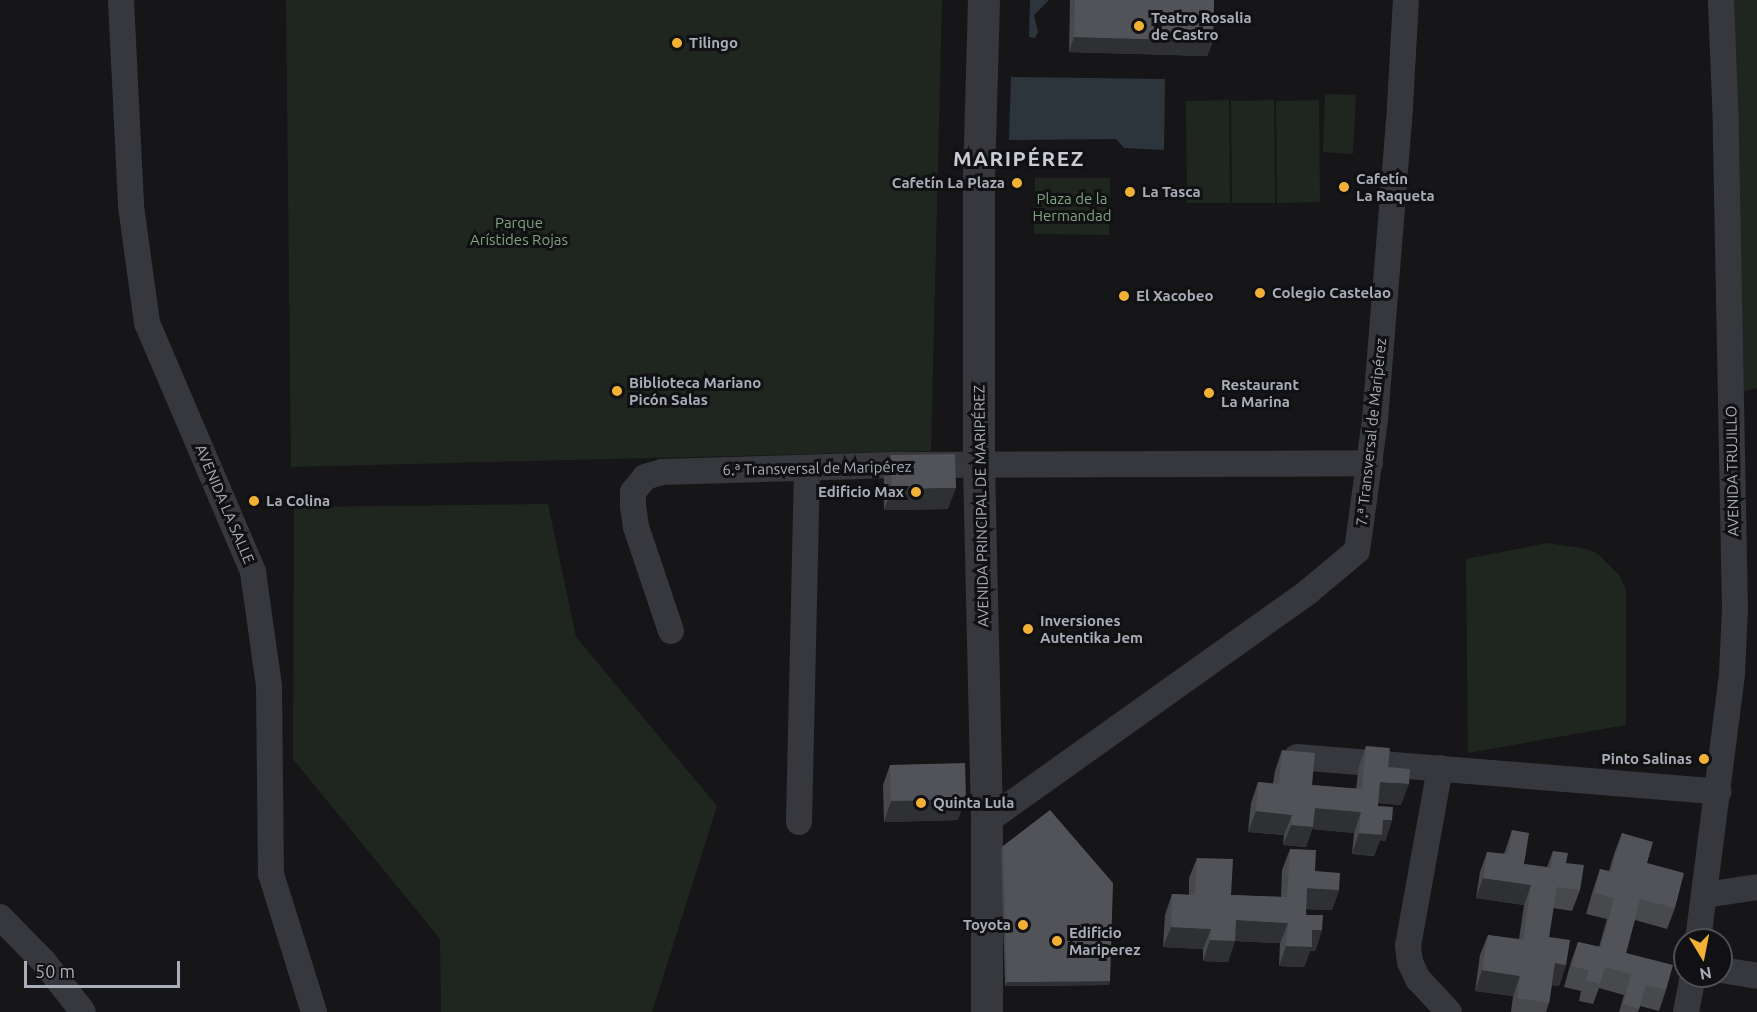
<!DOCTYPE html>
<html>
<head>
<meta charset="utf-8">
<style>
	body { margin:0 }
	#map { position:relative; width:1757px; height:1012px; overflow:hidden; background:#161618; font-family:Ubuntu,sans-serif }
	div>[style] { position:absolute }
	[style*='--x'] { left:calc(var(--x)*1px); top:calc(var(--y)*1px); width:calc(var(--w)*1px); rotate:calc(var(--a)*1deg) }
	.green>* { inset:0; background:#1e261f }
	.water>* { inset:0; background:#2c353c }
	.minor>* { height:26px; margin:-13px; padding:0 13px; transform-origin:13px; border-radius:13px; background:#37383d }
	.tertiary>* { height:32px; margin:-16px; padding:0 16px; transform-origin:16px; border-radius:16px; background:#37383d }
	.wall>* { inset:0; background:#47494d }
	.shaded-wall>* { inset:0; background:#2f3033 }
	.building>* { inset:0; background:#525359 }
	.dots>* { width:16px; height:16px; translate:-50% -50%; box-sizing:border-box; border:3px solid #111113; border-radius:50% }
	span { translate:-50% -50%; white-space:nowrap; text-align:center; line-height:1.15; -webkit-text-stroke:6px #111113; paint-order:stroke }
	.poi-label { font-size:15px; color:#a8adb8; font-weight:700 }
	.left { translate:0 -50%; text-align:left }
	.right { translate:-100% -50%; text-align:right }
	.park-label { font-size:15px; color:#7fa381 }
	.street-label { font-size:15px; color:#a8adb8 }
	.district-label { font-size:21px; color:#c9ccd4; font-weight:700; letter-spacing:1.5px }
	.north { position:absolute; left:1673px; top:928px; width:60px; height:60px; box-sizing:border-box; background:#111113; border:2px solid #4d4f55; border-radius:50%; rotate:170deg; font-size:16px; font-weight:700; line-height:24px; text-align:center; color:#a8adb8 }
	.north::after { content:''; display:block; margin:auto; width:21px; height:27px; background:#f2b134; clip-path:polygon(50% 0,100% 100%,50% 72%,0 100%) }
	.scale { position:absolute; left:24px; top:961px; width:156px; height:27px; box-sizing:border-box; border:3px solid #a8adb8; border-top:0; padding-left:8px; font-size:18px; line-height:21px; white-space:nowrap; color:#a8adb8; -webkit-text-stroke:4px #111113; paint-order:stroke }
</style>
</head>
<body>
<div id="map">
	<div class="green">
		<div style="clip-path:polygon(286px 0,942px 0,931px 451px,291px 467px)"></div>
		<div style="clip-path:polygon(1721px 0,1757px 0,1757px 388px,1731px 394px)"></div>
		<div style="clip-path:polygon(1325px 94px,1356px 95px,1353px 154px,1323px 152px)"></div>
		<div style="clip-path:polygon(1229px 100px,1230px 203px,1187px 203px,1186px 101px)"></div>
		<div style="clip-path:polygon(1274px 100px,1275px 203px,1232px 203px,1231px 101px)"></div>
		<div style="clip-path:polygon(1319px 100px,1320px 202px,1277px 203px,1276px 101px)"></div>
		<div style="clip-path:polygon(1035px 178px,1110px 178px,1109px 235px,1034px 234px)"></div>
		<div style="clip-path:polygon(548px 504px,576px 637px,717px 806px,652px 1012px,441px 1012px,440px 939px,293px 759px,294px 507px)"></div>
		<div style="clip-path:polygon(1548px 543px,1586px 549px,1598px 554px,1619px 575px,1626px 590px,1626px 725px,1468px 753px,1466px 559px)"></div>
	</div>
	<div class="water">
		<div style="clip-path:polygon(1030px 0,1049px 0,1034px 15px,1038px 32px,1035px 38px,1029px 37px)"></div>
		<div style="clip-path:polygon(1011px 77px,1165px 79px,1164px 150px,1124px 148px,1116px 139px,1009px 140px)"></div>
	</div>
	<div class="minor">
		<div style="--x:121;--y:0;--w:206;--a:87.2"></div>
		<div style="--x:131;--y:206;--w:118;--a:82.2"></div>
		<div style="--x:147;--y:323;--w:271;--a:66.9"></div>
		<div style="--x:253;--y:572;--w:115;--a:82"></div>
		<div style="--x:269;--y:686;--w:188;--a:89.4"></div>
		<div style="--x:271;--y:874;--w:145;--a:72.7"></div>
		<div style="--x:671;--y:631;--w:110;--a:-108.6"></div>
		<div style="--x:636;--y:527;--w:21;--a:-98"></div>
		<div style="--x:633;--y:506;--w:14;--a:-90"></div>
		<div style="--x:633;--y:492;--w:19;--a:-51"></div>
		<div style="--x:645;--y:477;--w:18;--a:-16"></div>
		<div style="--x:662;--y:472;--w:241;--a:-1.7"></div>
		<div style="--x:903;--y:465;--w:467;--a:-0.2"></div>
		<div style="--x:1297;--y:757;--w:423;--a:4.7"></div>
		<div style="--x:1440;--y:768;--w:181;--a:100.2"></div>
		<div style="--x:1408;--y:946;--w:16;--a:83"></div>
		<div style="--x:1410;--y:962;--w:19;--a:65"></div>
		<div style="--x:1418;--y:979;--w:45;--a:46.8"></div>
		<div style="--x:987;--y:821;--w:396;--a:-35.5"></div>
		<div style="--x:1309;--y:591;--w:62;--a:-39.8"></div>
		<div style="--x:1357;--y:551;--w:133;--a:-82.2"></div>
		<div style="--x:1375;--y:419;--w:314;--a:-85.4"></div>
		<div style="--x:1400;--y:106;--w:106;--a:-86.8"></div>
		<div style="--x:799;--y:822;--w:354;--a:-88.7"></div>
		<div style="--x:1705;--y:895;--w:53;--a:-8.7"></div>
		<div style="--x:0;--y:917;--w:63;--a:45.6"></div>
		<div style="--x:44;--y:962;--w:63;--a:52"></div>
		<div style="--x:1698;--y:940;--w:269;--a:-82.7"></div>
		<div style="--x:1732;--y:673;--w:63;--a:-87.3"></div>
		<div style="--x:1735;--y:610;--w:483;--a:-91.1"></div>
		<div style="--x:1726;--y:127;--w:127;--a:-92.3"></div>
		<div style="--x:1721;--y:970;--w:36;--a:9"></div>
		<div style="--x:1686;--y:1012;--w:37;--a:-79"></div>
	</div>
	<div class="tertiary">
		<div style="--x:984;--y:0;--w:179;--a:91.6"></div>
		<div style="--x:979;--y:179;--w:287;--a:90"></div>
		<div style="--x:979;--y:466;--w:355;--a:88.7"></div>
		<div style="--x:987;--y:821;--w:191;--a:90"></div>
	</div>
	<div class="wall">
		<div style="clip-path:polygon(1070px 0,1214px 0,1213px 41px,1207px 56px,1069px 52px)"></div>
		<div style="clip-path:polygon(891px 455px,948px 509px,884px 510px,884px 475px)"></div>
		<div style="clip-path:polygon(1366px 746px,1388px 767px,1401px 805px,1378px 803px,1378px 806px,1392px 820px,1385px 841px,1380px 840px,1374px 856px,1352px 854px,1354px 833px,1312px 829px,1306px 847px,1283px 845px,1284px 835px,1248px 832px,1251px 803px,1258px 782px,1273px 784px,1275px 771px,1282px 750px,1312px 785px,1356px 789px,1359px 766px)"></div>
		<div style="clip-path:polygon(890px 765px,958px 820px,884px 822px,883px 785px)"></div>
		<div style="clip-path:polygon(1512px 830px,1524px 864px,1547px 867px,1553px 851px,1566px 863px,1580px 890px,1572px 911px,1553px 908px,1549px 937px,1566px 965px,1559px 986px,1552px 985px,1549px 1003px,1546px 1012px,1511px 1012px,1513px 996px,1475px 991px,1480px 955px,1488px 935px,1519px 939px,1524px 905px,1476px 898px,1480px 872px,1487px 852px,1504px 854px)"></div>
		<div style="clip-path:polygon(1622px 833px,1647px 863px,1675px 908px,1667px 929px,1635px 920px,1626px 953px,1666px 990px,1659px 1011px,1640px 1006px,1638px 1012px,1619px 1012px,1624px 995px,1599px 988px,1593px 1004px,1579px 1001px,1581px 991px,1564px 987px,1571px 962px,1578px 942px,1599px 947px,1607px 919px,1586px 914px,1593px 890px,1600px 869px,1609px 871px,1614px 854px)"></div>
		<div style="clip-path:polygon(1003px 846px,1109px 985px,1005px 986px,1001px 850px)"></div>
		<div style="clip-path:polygon(1290px 849px,1315px 871px,1339px 890px,1332px 910px,1306px 909px,1306px 915px,1322px 930px,1315px 951px,1310px 951px,1304px 967px,1279px 966px,1280px 943px,1235px 941px,1228px 962px,1203px 961px,1203px 949px,1163px 947px,1165px 915px,1172px 894px,1189px 895px,1189px 878px,1197px 858px,1231px 895px,1281px 897px,1282px 870px)"></div>
	</div>
	<div class="shaded-wall">
		<div style="clip-path:polygon(1074px 37px,1213px 41px,1207px 56px,1069px 52px)"></div>
		<div style="clip-path:polygon(956px 488px,948px 509px,884px 510px,892px 489px)"></div>
		<div style="clip-path:polygon(1380px 782px,1409px 784px,1401px 805px,1373px 802px)"></div>
		<div style="clip-path:polygon(966px 799px,958px 820px,884px 822px,891px 801px)"></div>
		<div style="clip-path:polygon(1315px 808px,1361px 812px,1354px 833px,1312px 829px,1306px 847px,1283px 845px,1291px 825px)"></div>
		<div style="clip-path:polygon(1256px 811px,1292px 815px,1284px 835px,1248px 832px)"></div>
		<div style="clip-path:polygon(1383px 820px,1392px 820px,1385px 841px,1380px 840px,1374px 856px,1352px 854px,1359px 833px)"></div>
		<div style="clip-path:polygon(1483px 878px,1531px 885px,1524px 905px,1476px 898px)"></div>
		<div style="clip-path:polygon(1307px 888px,1339px 890px,1332px 910px,1300px 909px)"></div>
		<div style="clip-path:polygon(1236px 920px,1288px 923px,1280px 943px,1235px 941px,1228px 962px,1203px 961px,1210px 940px)"></div>
		<div style="clip-path:polygon(1171px 927px,1211px 929px,1203px 949px,1163px 947px)"></div>
		<div style="clip-path:polygon(1312px 930px,1322px 930px,1315px 951px,1310px 951px,1304px 967px,1279px 966px,1286px 946px)"></div>
		<div style="clip-path:polygon(1555px 963px,1566px 965px,1559px 986px,1547px 984px)"></div>
		<div style="clip-path:polygon(1482px 970px,1520px 976px,1513px 996px,1475px 991px)"></div>
		<div style="clip-path:polygon(1110px 981px,1109px 985px,1005px 986px,1007px 982px)"></div>
	</div>
	<div class="building">
		<div style="clip-path:polygon(1075px 0,1214px 0,1213px 41px,1074px 37px)"></div>
		<div style="clip-path:polygon(955px 454px,956px 488px,892px 489px,891px 455px)"></div>
		<div style="clip-path:polygon(1366px 746px,1390px 748px,1388px 767px,1410px 769px,1409px 784px,1380px 782px,1378px 806px,1393px 807px,1392px 820px,1383px 820px,1382px 835px,1359px 833px,1361px 812px,1315px 808px,1313px 827px,1291px 825px,1292px 815px,1256px 811px,1258px 782px,1279px 784px,1282px 750px,1315px 753px,1312px 785px,1362px 789px)"></div>
		<div style="clip-path:polygon(965px 763px,966px 799px,891px 801px,890px 765px)"></div>
		<div style="clip-path:polygon(1050px 810px,1113px 883px,1110px 981px,1007px 982px,1003px 846px)"></div>
		<div style="clip-path:polygon(1512px 830px,1529px 833px,1524px 864px,1551px 868px,1553px 851px,1568px 853px,1566px 863px,1584px 865px,1580px 890px,1557px 887px,1549px 937px,1570px 940px,1566px 965px,1555px 963px,1549px 1003px,1517px 998px,1520px 976px,1482px 970px,1488px 935px,1523px 940px,1531px 885px,1483px 878px,1487px 852px,1508px 854px)"></div>
		<div style="clip-path:polygon(1622px 833px,1653px 842px,1647px 863px,1684px 873px,1675px 908px,1640px 899px,1626px 953px,1673px 965px,1666px 990px,1646px 985px,1639px 1009px,1623px 1004px,1631px 974px,1605px 967px,1600px 984px,1586px 980px,1589px 970px,1572px 966px,1578px 942px,1601px 947px,1614px 898px,1594px 893px,1600px 869px,1611px 872px)"></div>
		<div style="clip-path:polygon(1290px 849px,1316px 850px,1315px 871px,1340px 873px,1339px 890px,1307px 888px,1306px 915px,1323px 915px,1322px 930px,1312px 930px,1312px 947px,1286px 946px,1288px 923px,1236px 920px,1235px 941px,1210px 940px,1211px 929px,1171px 927px,1172px 894px,1195px 895px,1197px 858px,1233px 859px,1231px 895px,1287px 897px)"></div>
	</div>
	<div class="dots">
		<div style="left:1139px;top:26px;background:#f2b134"></div>
		<div style="left:677px;top:43px;background:#f2b134"></div>
		<div style="left:1017px;top:183px;background:#f2b134"></div>
		<div style="left:1344px;top:187px;background:#f2b134"></div>
		<div style="left:1130px;top:192px;background:#f2b134"></div>
		<div style="left:1260px;top:293px;background:#f2b134"></div>
		<div style="left:1124px;top:296px;background:#f2b134"></div>
		<div style="left:617px;top:391px;background:#f2b134"></div>
		<div style="left:1209px;top:393px;background:#f2b134"></div>
		<div style="left:916px;top:492px;background:#f2b134"></div>
		<div style="left:254px;top:501px;background:#f2b134"></div>
		<div style="left:1028px;top:629px;background:#f2b134"></div>
		<div style="left:1704px;top:759px;background:#f2b134"></div>
		<div style="left:921px;top:803px;background:#f2b134"></div>
		<div style="left:1023px;top:925px;background:#f2b134"></div>
		<div style="left:1057px;top:941px;background:#f2b134"></div>
	</div>
	<div class="poi-label">
		<span class="left" style="left:1151px;top:26px">Teatro Rosalia<br>de Castro</span>
		<span class="left" style="left:689px;top:43px">Tilingo</span>
		<span class="left" style="left:1356px;top:187px">Cafetín<br>La Raqueta</span>
		<span class="right" style="left:1005px;top:183px">Cafetín La Plaza</span>
		<span class="left" style="left:1142px;top:192px">La Tasca</span>
		<span class="left" style="left:1272px;top:293px">Colegio Castelao</span>
		<span class="left" style="left:1136px;top:296px">El Xacobeo</span>
		<span class="left" style="left:629px;top:391px">Biblioteca Mariano<br>Picón Salas</span>
		<span class="left" style="left:1221px;top:393px">Restaurant<br>La Marina</span>
		<span class="right" style="left:904px;top:492px">Edificio Max</span>
		<span class="left" style="left:266px;top:501px">La Colina</span>
		<span class="left" style="left:1040px;top:629px">Inversiones<br>Autentika Jem</span>
		<span class="right" style="left:1692px;top:759px">Pinto Salinas</span>
		<span class="left" style="left:933px;top:803px">Quinta Lula</span>
		<span class="right" style="left:1011px;top:925px">Toyota</span>
		<span class="left" style="left:1069px;top:941px">Edificio<br>Mariperez</span>
	</div>
	<div class="park-label">
		<span style="left:1072px;top:207px">Plaza de la<br>Hermandad</span>
		<span style="left:519px;top:231px">Parque<br>Arístides Rojas</span>
	</div>
	<div class="street-label">
		<span style="left:1371px;top:432px;rotate:-84deg">7.ª Transversal de Maripérez</span>
		<span style="left:817px;top:468px;rotate:-1deg">6.ª Transversal de Maripérez</span>
		<span style="left:1732px;top:471px;rotate:-91deg">AVENIDA TRUJILLO</span>
		<span style="left:225px;top:504px;rotate:67deg">AVENIDA LA SALLE</span>
		<span style="left:981px;top:506px;rotate:-91deg">AVENIDA PRINCIPAL DE MARIPÉREZ</span>
	</div>
	<div class="district-label">
		<span style="left:1019px;top:158px">MARIPÉREZ</span>
	</div>
	<div class="north">N</div>
	<div class="scale">50 m</div>
</div>
</body>
</html>
